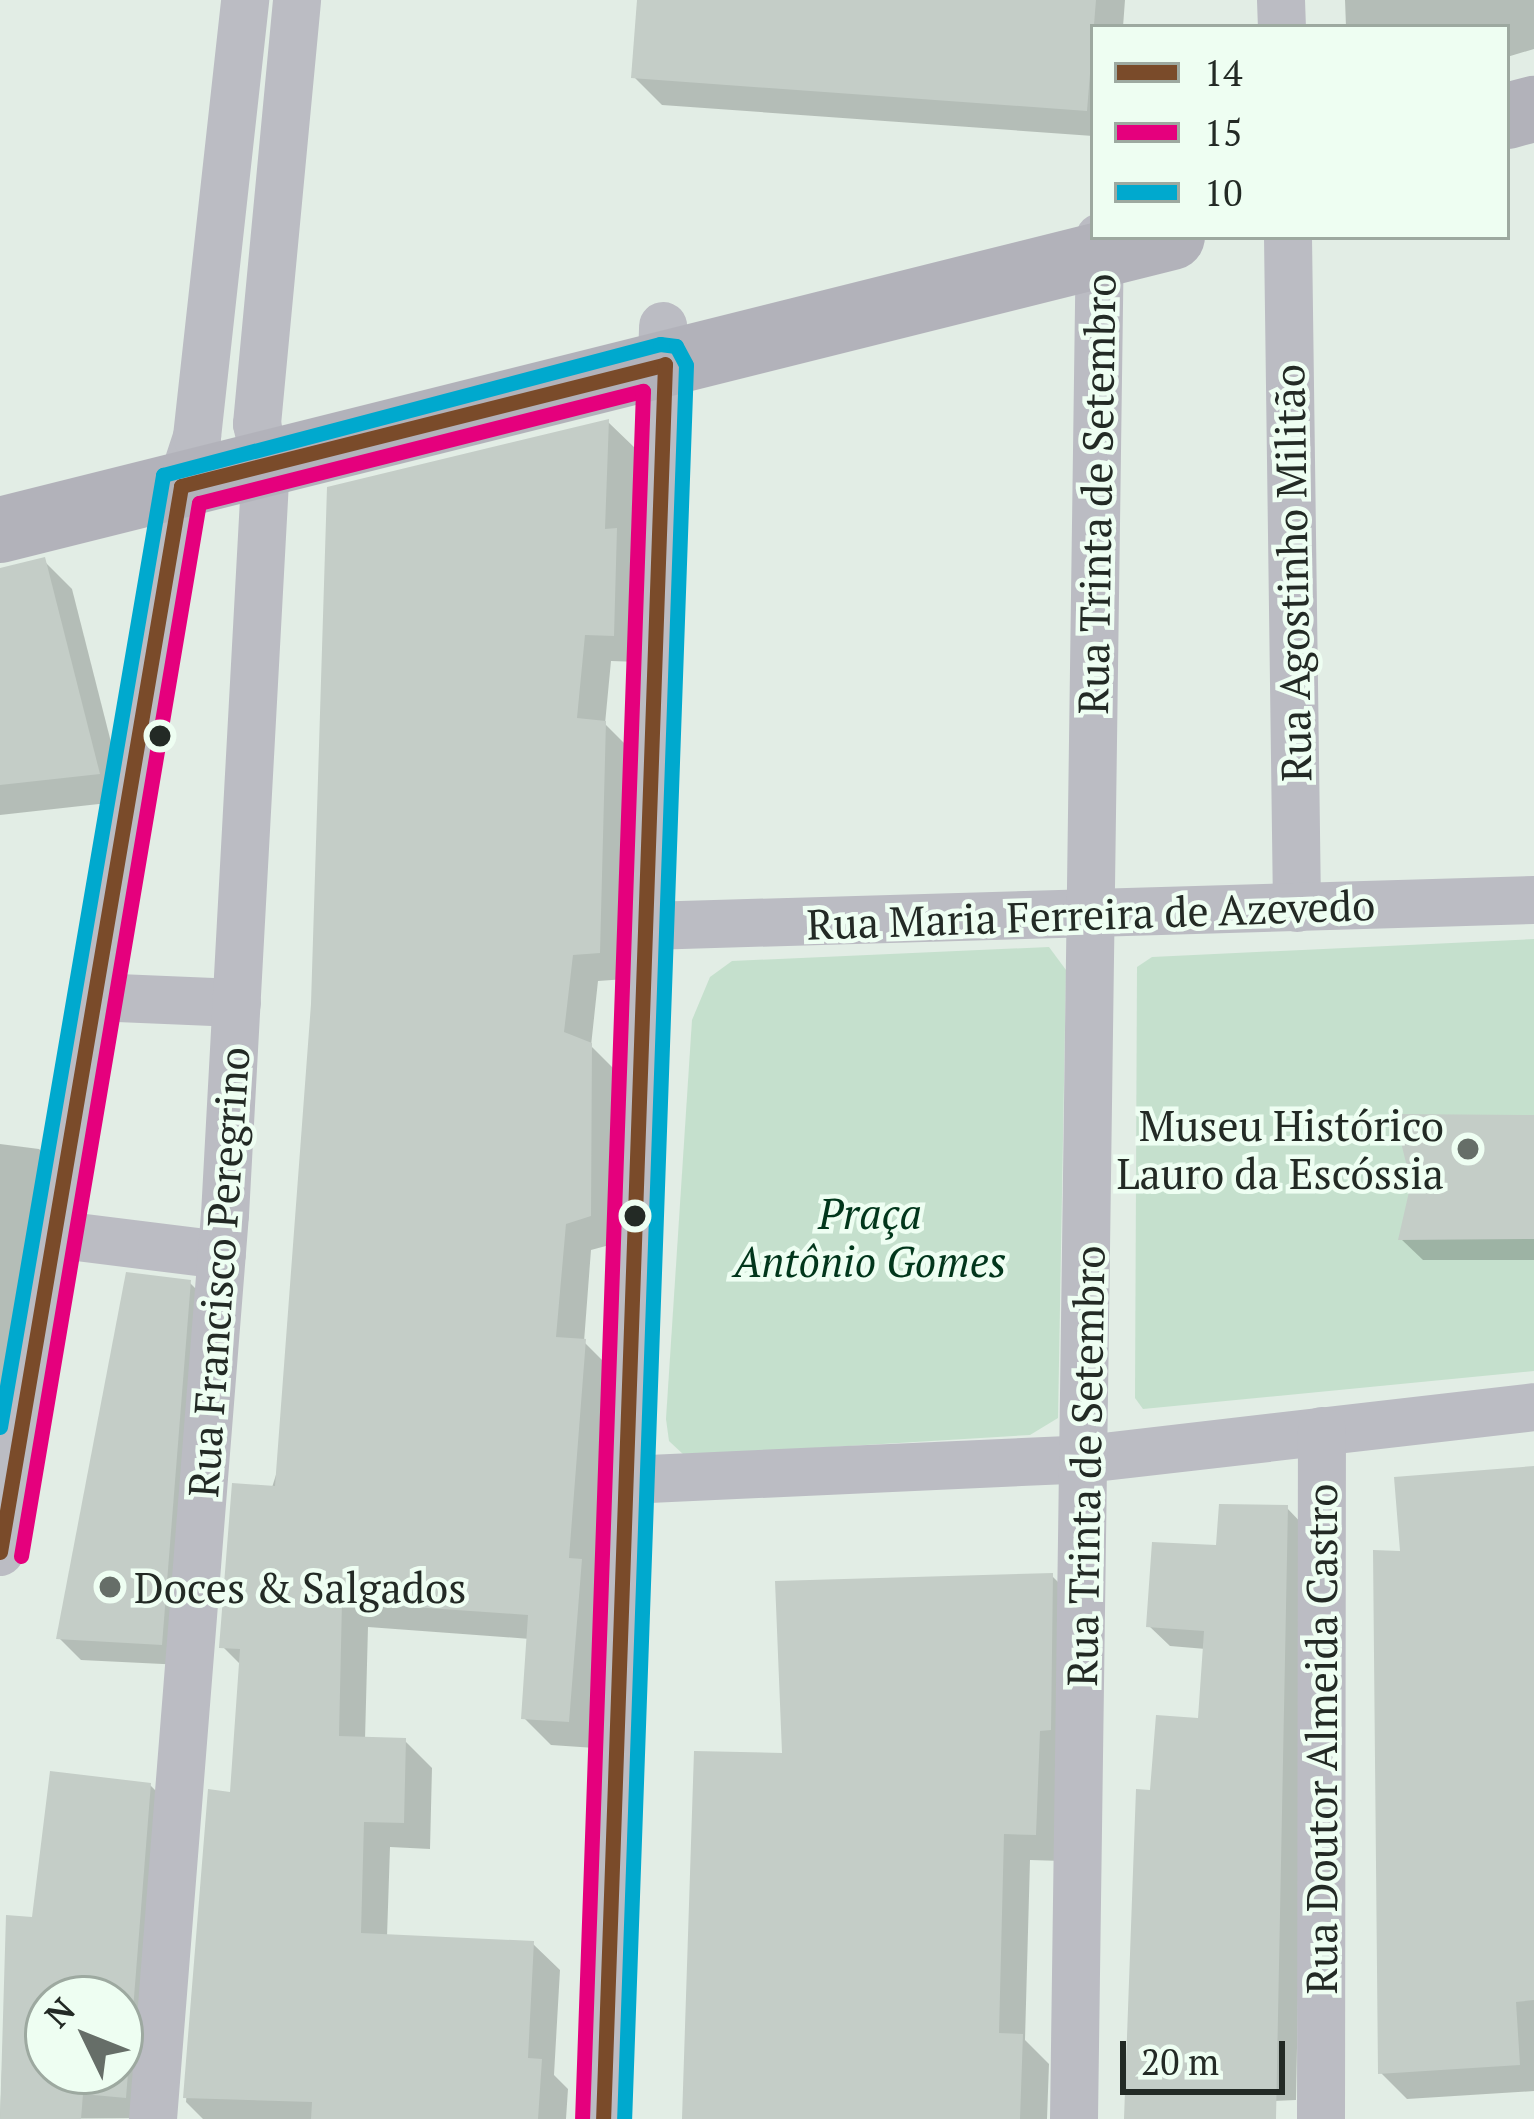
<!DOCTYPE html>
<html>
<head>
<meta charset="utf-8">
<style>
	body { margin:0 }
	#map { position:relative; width:1534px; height:2119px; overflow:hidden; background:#e2ede5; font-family:"PT Serif",serif }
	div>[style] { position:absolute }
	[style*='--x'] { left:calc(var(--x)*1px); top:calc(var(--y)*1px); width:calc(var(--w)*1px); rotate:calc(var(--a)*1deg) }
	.green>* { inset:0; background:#c5e0cd }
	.shadow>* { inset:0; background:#0003 }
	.building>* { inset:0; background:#c4cdc7 }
	.street>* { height:48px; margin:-24px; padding:0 24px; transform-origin:24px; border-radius:24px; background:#bbbcc3 }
	.secondary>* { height:66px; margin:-33px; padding:0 33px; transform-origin:33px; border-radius:33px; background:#b2b2ba }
	.bus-1>* { height:15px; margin:-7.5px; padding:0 7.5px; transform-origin:7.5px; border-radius:7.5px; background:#7a4b2a }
	.bus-2>* { height:15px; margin:-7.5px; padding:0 7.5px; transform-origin:7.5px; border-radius:7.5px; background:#e5007d }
	.bus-3>* { height:15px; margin:-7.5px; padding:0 7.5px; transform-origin:7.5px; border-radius:7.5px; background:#00a9ce }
	.dots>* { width:33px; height:33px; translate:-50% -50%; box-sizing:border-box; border:6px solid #eefef2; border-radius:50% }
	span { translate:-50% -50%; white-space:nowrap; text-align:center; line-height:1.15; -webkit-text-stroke:9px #eefef2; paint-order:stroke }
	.street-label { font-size:42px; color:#232a25 }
	.poi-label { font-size:42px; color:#232a25 }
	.right { translate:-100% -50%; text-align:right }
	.left { translate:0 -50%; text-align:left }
	.park-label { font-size:42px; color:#01361b; font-style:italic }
	.legend { position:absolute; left:1090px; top:24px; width:420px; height:216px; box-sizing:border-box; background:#eefef2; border:3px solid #9da9a0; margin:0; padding:15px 21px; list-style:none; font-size:36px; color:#232a25 }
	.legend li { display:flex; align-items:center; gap:24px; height:60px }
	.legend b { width:60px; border:3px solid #9da9a0 }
	.north { position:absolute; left:24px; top:1975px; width:120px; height:120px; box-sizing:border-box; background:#eefef2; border:3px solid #9da9a0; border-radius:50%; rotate:313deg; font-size:33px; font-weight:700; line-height:48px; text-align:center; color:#232a25 }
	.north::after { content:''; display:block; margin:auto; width:42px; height:54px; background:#666e68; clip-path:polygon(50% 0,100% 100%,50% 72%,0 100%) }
	.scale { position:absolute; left:1120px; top:2041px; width:165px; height:54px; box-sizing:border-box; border:6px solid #232a25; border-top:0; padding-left:15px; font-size:36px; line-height:42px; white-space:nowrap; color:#232a25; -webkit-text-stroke:9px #eefef2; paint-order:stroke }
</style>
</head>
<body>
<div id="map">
	<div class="green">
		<div style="clip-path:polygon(1534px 939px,1534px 1371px,1143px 1409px,1135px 1398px,1137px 967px,1152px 957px)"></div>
		<div style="clip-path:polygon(1049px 947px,1066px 970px,1058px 1418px,1030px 1435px,685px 1456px,669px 1441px,666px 1419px,692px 1020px,710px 977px,732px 961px)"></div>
	</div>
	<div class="shadow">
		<div style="clip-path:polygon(640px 0,1125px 0,1123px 27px,1093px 27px,1093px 136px,662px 105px,634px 77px)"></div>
		<div style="clip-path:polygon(1345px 0,1534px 0,1534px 49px,1507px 57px,1507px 27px,1346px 27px)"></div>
		<div style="clip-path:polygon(608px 422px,635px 448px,631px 546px,643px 558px,640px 662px,611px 661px,605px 724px,631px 750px,626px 979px,598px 981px,591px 1046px,618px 1073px,617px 1243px,591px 1250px,584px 1342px,611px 1369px,595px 1576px,607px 1589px,595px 1748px,551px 1745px,524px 1718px,530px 1639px,368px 1627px,365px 1740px,405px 1741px,432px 1768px,430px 1849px,390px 1847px,387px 1937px,533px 1944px,560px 1970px,554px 2075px,568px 2089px,566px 2119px,203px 2119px,186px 2102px,211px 1793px,233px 1795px,242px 1666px,222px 1646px)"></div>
		<div style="clip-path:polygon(44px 561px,72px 589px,126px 801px,0 815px,0 572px)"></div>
		<div style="clip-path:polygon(1534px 1118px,1534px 1260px,1423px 1260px,1401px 1239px)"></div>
		<div style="clip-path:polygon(0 1144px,39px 1149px,67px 1177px,0 1422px)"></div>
		<div style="clip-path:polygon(190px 1283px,212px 1305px,183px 1665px,81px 1660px,59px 1638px)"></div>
		<div style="clip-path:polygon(1534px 1469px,1534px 2091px,1407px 2099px,1381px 2073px)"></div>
		<div style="clip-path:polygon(1287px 1508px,1307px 1529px,1296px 2100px,1273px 2101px,1274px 2119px,1129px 2119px,1153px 1793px,1201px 1721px,1206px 1649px,1170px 1646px,1149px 1626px,1219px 1548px)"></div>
		<div style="clip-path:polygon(1052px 1576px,1079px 1603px,1062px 1861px,1030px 1860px,1025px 2040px,1049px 2064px,1047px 2119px,685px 2119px,786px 1756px)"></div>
		<div style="clip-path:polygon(evenodd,150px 1785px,172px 1807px,147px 2118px,0 2119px,8px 1918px,34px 1920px,150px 1785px,48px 1999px,120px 1999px,120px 2071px,48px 2071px,48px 1999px)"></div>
	</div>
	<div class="building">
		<div style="clip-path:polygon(637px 0,1096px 0,1087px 111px,631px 78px)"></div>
		<div style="clip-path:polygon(609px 419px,605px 529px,617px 528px,614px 636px,585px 635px,577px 718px,606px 721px,600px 953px,573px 955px,564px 1032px,592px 1043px,591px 1216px,566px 1224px,556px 1337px,586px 1339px,569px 1558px,582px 1559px,569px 1722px,521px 1719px,528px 1615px,342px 1602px,339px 1736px,406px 1738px,404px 1823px,364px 1822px,361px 1933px,534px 1941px,528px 2058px,542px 2059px,538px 2119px,311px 2119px,312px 2102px,183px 2098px,208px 1789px,230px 1792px,240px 1649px,219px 1648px,232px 1483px,275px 1486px,311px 1004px,327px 487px)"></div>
		<div style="clip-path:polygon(45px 557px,100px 774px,0 785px,0 568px)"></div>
		<div style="clip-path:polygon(1394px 1114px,1534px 1115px,1534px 1239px,1398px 1240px,1411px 1183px)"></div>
		<div style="clip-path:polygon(126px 1272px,191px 1280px,162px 1645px,56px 1639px)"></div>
		<div style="clip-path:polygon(1534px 1466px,1534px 2000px,1516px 2002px,1520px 2065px,1378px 2074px,1373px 1550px,1400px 1551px,1394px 1477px)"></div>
		<div style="clip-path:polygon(1219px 1504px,1288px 1505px,1276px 2119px,1124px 2119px,1136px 1789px,1150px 1790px,1156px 1715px,1198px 1718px,1204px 1631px,1146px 1627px,1152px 1542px,1216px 1545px)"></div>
		<div style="clip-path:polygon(1053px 1573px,1051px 1730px,1040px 1731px,1036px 1835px,1004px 1834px,999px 2033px,1023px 2034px,1020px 2119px,682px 2119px,694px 1751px,782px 1753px,775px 1581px)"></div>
		<div style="clip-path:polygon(evenodd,50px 1771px,151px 1783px,126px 2098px,83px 2094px,81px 2119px,0 2119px,6px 1915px,32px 1917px,50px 1771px,48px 1999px,120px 1999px,120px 2071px,48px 2071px,48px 1999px)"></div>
	</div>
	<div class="street">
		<div style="--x:1281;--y:0;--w:27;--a:88"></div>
		<div style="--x:1288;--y:237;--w:671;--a:89.23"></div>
		<div style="--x:648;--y:926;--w:886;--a:-1.68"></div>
		<div style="--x:94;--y:997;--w:143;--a:2.4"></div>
		<div style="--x:53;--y:1234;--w:170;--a:7.1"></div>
		<div style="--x:627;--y:1480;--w:459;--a:-2.6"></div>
		<div style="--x:1086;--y:1459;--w:451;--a:-6.6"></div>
		<div style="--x:0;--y:1552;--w:1081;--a:-80.36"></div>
		<div style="--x:181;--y:486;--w:52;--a:-71.9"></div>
		<div style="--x:197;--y:437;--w:440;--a:-83.7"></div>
		<div style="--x:153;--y:2119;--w:907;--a:-85.45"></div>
		<div style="--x:225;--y:1215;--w:753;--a:-86.88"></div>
		<div style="--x:266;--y:463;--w:40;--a:-103"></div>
		<div style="--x:257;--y:424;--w:426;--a:-84.6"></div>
		<div style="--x:603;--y:2119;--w:1794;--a:-88.08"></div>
		<div style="--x:1074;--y:2119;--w:1882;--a:-89.21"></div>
		<div style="--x:1321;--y:2119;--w:688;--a:-89.92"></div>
	</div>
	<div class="secondary">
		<div style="--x:1507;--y:116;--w:28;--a:-15"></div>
		<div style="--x:0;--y:530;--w:1208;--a:-14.04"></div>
	</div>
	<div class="bus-1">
		<div style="--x:0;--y:1552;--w:1081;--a:-80.36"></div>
		<div style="--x:181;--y:486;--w:499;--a:-14.1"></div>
		<div style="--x:665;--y:364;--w:1756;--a:92.02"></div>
	</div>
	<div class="bus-2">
		<div style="--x:21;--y:1556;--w:1068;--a:-80.41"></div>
		<div style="--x:199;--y:503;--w:458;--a:-14.2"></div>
		<div style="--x:643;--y:391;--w:1728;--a:92.02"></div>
	</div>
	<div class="bus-3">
		<div style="--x:0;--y:1427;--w:966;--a:-80.28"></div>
		<div style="--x:163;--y:475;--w:514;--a:-14.77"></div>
		<div style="--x:660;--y:344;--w:16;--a:7"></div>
		<div style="--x:676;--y:346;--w:21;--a:62"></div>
		<div style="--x:686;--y:365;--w:1755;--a:92.02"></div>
	</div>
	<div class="dots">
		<div style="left:160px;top:736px;background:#232a25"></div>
		<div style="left:1468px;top:1149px;background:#666e68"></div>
		<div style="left:635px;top:1216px;background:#232a25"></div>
		<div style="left:110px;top:1587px;background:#666e68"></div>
	</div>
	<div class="street-label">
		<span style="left:1096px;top:494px;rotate:-89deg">Rua Trinta de Setembro</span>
		<span style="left:1292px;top:573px;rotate:-91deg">Rua Agostinho Militão</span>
		<span style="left:1091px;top:914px;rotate:-2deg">Rua Maria Ferreira de Azevedo</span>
		<span style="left:218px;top:1272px;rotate:-86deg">Rua Francisco Peregrino</span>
		<span style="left:1085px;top:1466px;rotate:-89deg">Rua Trinta de Setembro</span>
		<span style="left:1321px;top:1739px;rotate:-90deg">Rua Doutor Almeida Castro</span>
	</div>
	<div class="poi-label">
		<span class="right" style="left:1444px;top:1149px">Museu Histórico<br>Lauro da Escóssia</span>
		<span class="left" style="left:134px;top:1587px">Doces &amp; Salgados</span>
	</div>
	<div class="park-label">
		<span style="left:870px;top:1237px">Praça<br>Antônio Gomes</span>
	</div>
	<ul class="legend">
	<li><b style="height:15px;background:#7a4b2a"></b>14</li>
	<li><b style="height:15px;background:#e5007d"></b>15</li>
	<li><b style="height:15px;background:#00a9ce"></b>10</li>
	</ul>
	<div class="north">N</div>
	<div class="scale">20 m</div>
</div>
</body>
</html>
